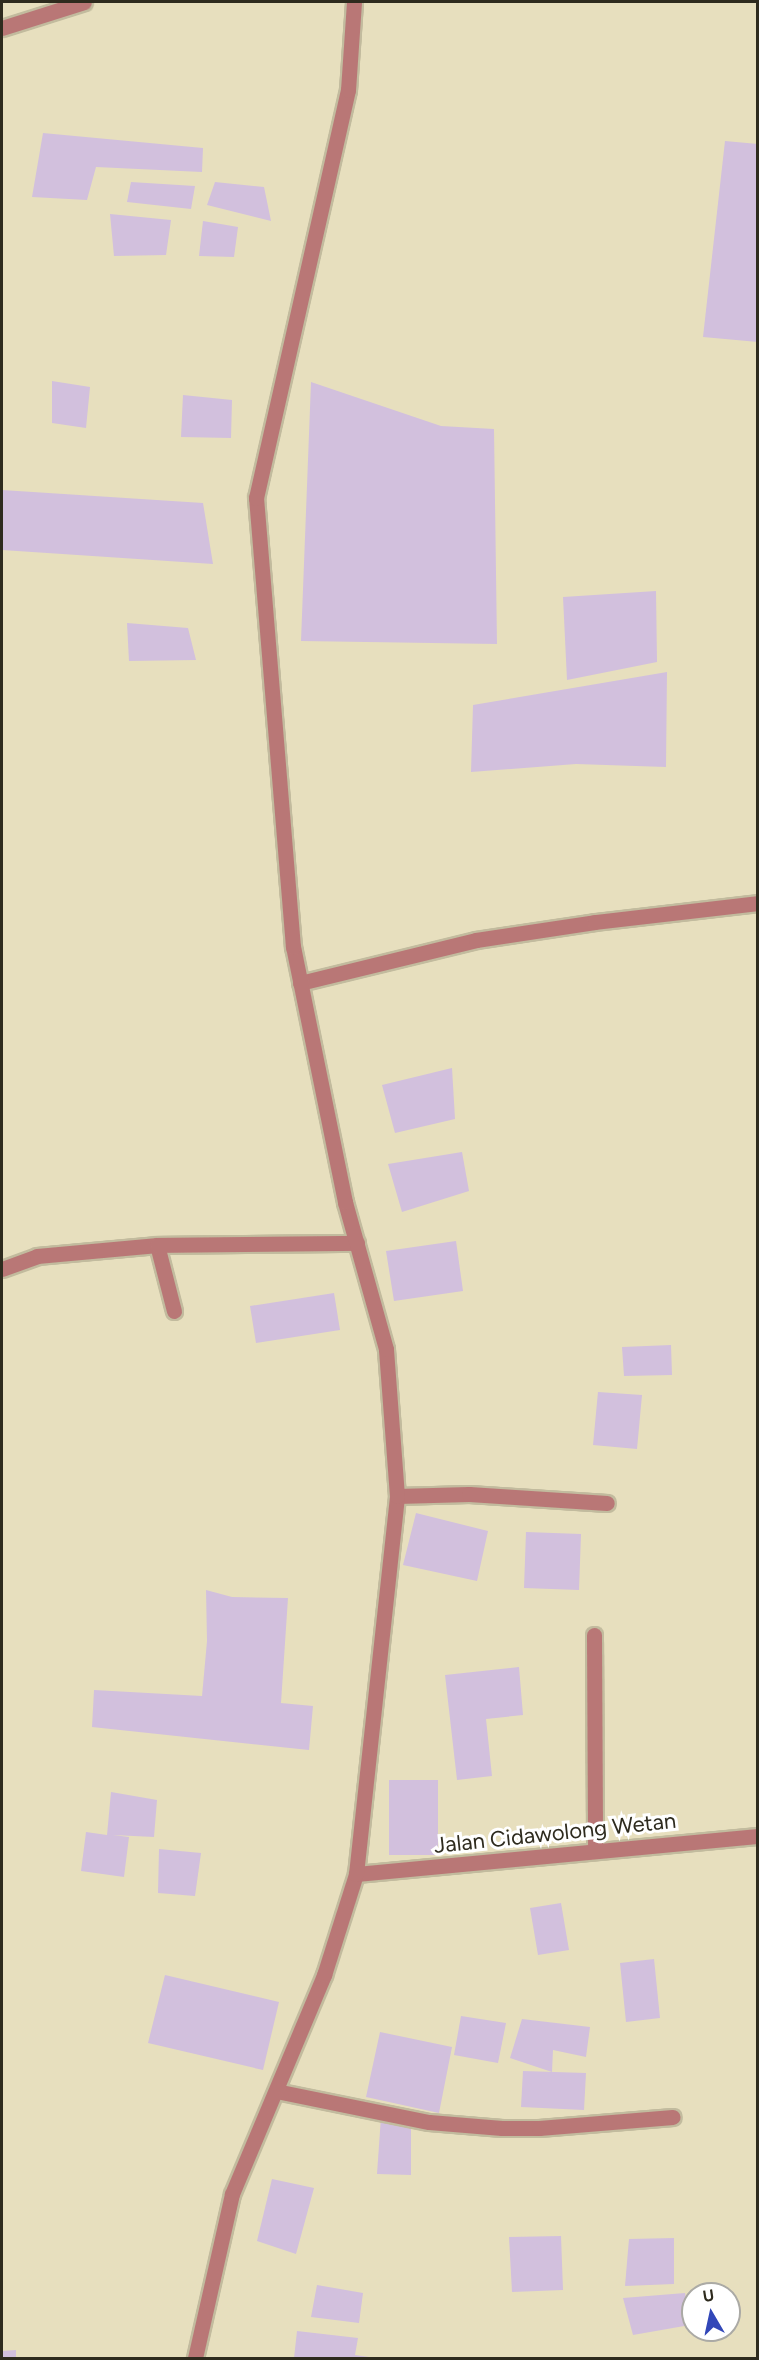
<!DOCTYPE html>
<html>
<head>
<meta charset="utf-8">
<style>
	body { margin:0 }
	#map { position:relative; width:759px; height:2360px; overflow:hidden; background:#e7dfbe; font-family:Figtree,sans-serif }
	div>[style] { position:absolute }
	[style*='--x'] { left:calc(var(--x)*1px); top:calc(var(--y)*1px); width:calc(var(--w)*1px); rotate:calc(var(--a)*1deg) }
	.building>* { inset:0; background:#d2c0dd }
	.roads { filter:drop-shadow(2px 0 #c2bb9e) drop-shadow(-2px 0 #c2bb9e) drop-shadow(0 2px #c2bb9e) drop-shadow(0 -2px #c2bb9e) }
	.minor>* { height:15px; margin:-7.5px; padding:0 7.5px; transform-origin:7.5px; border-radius:7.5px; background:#b97776 }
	span { translate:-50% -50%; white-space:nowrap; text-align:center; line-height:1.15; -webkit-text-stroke:6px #fff; paint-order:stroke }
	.street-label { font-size:22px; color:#2e2b1e }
	.frame { position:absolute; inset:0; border:3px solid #2e2b1e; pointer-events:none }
	.north { position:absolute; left:681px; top:2282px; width:60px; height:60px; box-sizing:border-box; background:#fff; border:2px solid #abaaa5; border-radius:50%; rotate:351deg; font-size:16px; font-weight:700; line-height:24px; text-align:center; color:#2e2b1e }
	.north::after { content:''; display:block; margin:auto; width:21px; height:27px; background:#3247b8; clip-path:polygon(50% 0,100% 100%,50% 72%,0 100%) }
</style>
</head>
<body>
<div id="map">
	<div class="building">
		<div style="clip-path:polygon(43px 133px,203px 148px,202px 172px,96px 167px,87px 200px,32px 197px)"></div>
		<div style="clip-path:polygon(725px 141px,758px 144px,758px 342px,703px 337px)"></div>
		<div style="clip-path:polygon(131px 182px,195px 186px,191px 209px,127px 202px)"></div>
		<div style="clip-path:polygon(215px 182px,264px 187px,271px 221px,207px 205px)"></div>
		<div style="clip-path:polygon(110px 214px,171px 220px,166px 255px,114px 256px)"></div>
		<div style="clip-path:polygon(203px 221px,238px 227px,234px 257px,199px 256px)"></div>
		<div style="clip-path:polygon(52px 381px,90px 387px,86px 428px,52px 423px)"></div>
		<div style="clip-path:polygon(311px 382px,441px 426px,494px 429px,497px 644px,301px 641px)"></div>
		<div style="clip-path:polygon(183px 395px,232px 400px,231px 438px,181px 437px)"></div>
		<div style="clip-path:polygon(2px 490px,203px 503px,213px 564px,2px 550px)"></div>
		<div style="clip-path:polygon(656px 591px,657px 662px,567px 680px,563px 597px)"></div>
		<div style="clip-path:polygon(127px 623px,188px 628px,196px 660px,129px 661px)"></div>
		<div style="clip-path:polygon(667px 672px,666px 767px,576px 764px,471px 772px,473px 705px)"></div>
		<div style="clip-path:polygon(452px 1068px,455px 1119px,395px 1133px,382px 1085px)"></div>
		<div style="clip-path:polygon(462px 1152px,469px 1191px,402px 1212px,388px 1164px)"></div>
		<div style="clip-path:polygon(456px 1241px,463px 1291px,394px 1301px,386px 1251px)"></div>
		<div style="clip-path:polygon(334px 1293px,340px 1330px,256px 1343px,250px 1306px)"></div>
		<div style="clip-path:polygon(671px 1345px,672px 1375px,624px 1376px,622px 1347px)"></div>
		<div style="clip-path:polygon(598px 1392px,642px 1395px,637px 1449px,593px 1445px)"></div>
		<div style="clip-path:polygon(416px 1513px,488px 1531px,477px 1581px,403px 1565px)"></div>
		<div style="clip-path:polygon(526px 1532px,581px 1534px,579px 1590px,524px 1588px)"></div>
		<div style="clip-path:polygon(206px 1590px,232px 1597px,288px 1598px,281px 1703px,313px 1706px,309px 1750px,92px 1727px,94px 1690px,202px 1696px,207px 1641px)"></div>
		<div style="clip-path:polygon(519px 1667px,523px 1715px,486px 1719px,492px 1776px,457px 1780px,445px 1675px)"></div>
		<div style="clip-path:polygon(389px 1780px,438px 1780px,438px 1855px,389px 1855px)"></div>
		<div style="clip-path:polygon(111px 1792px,157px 1800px,154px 1837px,113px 1835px,129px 1837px,124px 1877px,81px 1871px,86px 1832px,107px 1835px)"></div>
		<div style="clip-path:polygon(159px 1849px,201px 1853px,195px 1896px,158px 1893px)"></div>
		<div style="clip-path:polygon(561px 1903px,569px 1950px,538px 1955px,530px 1908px)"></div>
		<div style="clip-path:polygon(654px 1959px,660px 2018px,626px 2022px,620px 1963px)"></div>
		<div style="clip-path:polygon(165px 1975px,279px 2002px,263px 2070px,148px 2043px)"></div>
		<div style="clip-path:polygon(461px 2016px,506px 2023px,498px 2063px,454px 2055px)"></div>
		<div style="clip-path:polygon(522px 2019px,590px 2027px,586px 2057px,553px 2050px,552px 2072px,510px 2058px)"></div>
		<div style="clip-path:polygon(380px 2032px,452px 2047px,439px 2113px,366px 2097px)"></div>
		<div style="clip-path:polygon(523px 2071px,586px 2073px,584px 2110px,521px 2107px)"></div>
		<div style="clip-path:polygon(381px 2117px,411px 2124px,411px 2175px,377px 2174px)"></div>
		<div style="clip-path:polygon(272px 2179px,314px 2188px,296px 2254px,257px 2241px)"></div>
		<div style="clip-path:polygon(561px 2236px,563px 2290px,512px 2292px,509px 2237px)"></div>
		<div style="clip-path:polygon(674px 2238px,674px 2284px,625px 2286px,629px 2239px)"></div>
		<div style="clip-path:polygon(317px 2285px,363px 2293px,359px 2323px,311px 2317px)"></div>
		<div style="clip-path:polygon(685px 2293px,690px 2325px,633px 2335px,623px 2298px)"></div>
		<div style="clip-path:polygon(297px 2331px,358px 2338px,355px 2355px,376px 2358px,294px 2358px)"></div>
		<div style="clip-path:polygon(16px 2350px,16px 2358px,2px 2358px,2px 2351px)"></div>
	</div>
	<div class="roads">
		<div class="minor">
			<div style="--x:2;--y:28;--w:86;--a:-17.6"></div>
			<div style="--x:300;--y:983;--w:181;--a:-13.7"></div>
			<div style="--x:476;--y:940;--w:120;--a:-8.6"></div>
			<div style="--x:595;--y:922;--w:164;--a:-6.6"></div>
			<div style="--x:2;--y:1269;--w:37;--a:-20"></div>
			<div style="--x:37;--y:1256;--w:121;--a:-5.2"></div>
			<div style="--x:174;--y:1311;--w:68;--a:-104.4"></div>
			<div style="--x:157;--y:1245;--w:200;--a:-0.6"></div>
			<div style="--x:397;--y:1496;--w:72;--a:-1.6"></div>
			<div style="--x:469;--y:1494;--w:138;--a:3.7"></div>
			<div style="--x:594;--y:1635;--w:214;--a:89.7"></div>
			<div style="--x:356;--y:1874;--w:404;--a:-5.4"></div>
			<div style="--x:276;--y:2091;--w:156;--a:11.5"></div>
			<div style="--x:429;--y:2122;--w:73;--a:4.7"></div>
			<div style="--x:502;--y:2128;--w:37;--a:0"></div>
			<div style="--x:539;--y:2128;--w:134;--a:-4.7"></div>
			<div style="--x:195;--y:2358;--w:168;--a:-77.3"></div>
			<div style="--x:232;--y:2194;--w:238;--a:-67.2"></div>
			<div style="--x:324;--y:1975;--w:106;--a:-72.4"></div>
			<div style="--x:356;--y:1874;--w:380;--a:-83.8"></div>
			<div style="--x:397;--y:1496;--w:147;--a:-94.3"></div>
			<div style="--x:386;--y:1349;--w:153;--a:-105.6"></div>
			<div style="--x:345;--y:1202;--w:260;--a:-101.5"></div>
			<div style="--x:293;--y:947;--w:451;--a:-94.7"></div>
			<div style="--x:256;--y:498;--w:418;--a:-77.3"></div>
			<div style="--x:348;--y:90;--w:88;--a:-86.1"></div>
		</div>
	</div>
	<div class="street-label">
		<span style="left:555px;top:1833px;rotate:-6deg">Jalan Cidawolong Wetan</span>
	</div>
	<div class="frame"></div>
	<div class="north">U</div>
</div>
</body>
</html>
